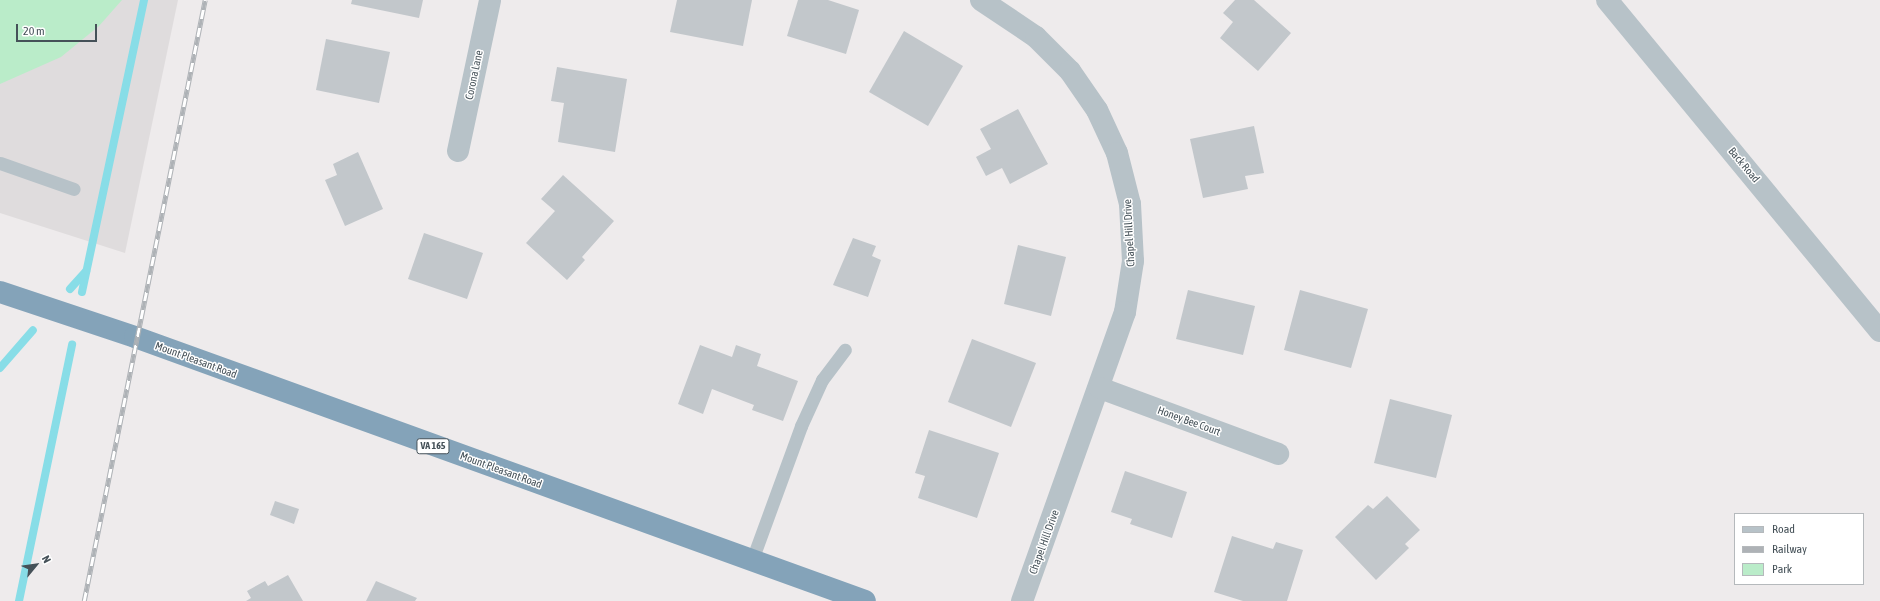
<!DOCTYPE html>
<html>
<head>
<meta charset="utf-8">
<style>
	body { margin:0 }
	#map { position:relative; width:1880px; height:601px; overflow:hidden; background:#eeebec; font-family:"Asap Condensed",sans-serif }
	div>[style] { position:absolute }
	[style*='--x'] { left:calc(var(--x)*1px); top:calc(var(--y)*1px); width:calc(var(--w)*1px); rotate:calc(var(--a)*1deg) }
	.education>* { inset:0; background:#dfdcdd }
	.green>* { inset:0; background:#baecc9 }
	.stream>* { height:8px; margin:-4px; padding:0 4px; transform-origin:4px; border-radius:4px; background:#88dde7 }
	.building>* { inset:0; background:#c2c7cb }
	.lane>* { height:13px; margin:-6.5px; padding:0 6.5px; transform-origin:6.5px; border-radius:6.5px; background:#b7c2c8 }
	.street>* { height:22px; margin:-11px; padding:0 11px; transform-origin:11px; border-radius:11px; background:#b7c2c8 }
	.highway>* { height:22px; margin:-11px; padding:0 11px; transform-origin:11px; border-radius:11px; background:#84a3b9 }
	.rail>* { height:4.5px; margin-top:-2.25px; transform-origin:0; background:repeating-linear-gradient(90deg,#fff 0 9px,#aeb2b6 0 18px); box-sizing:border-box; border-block:1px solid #aeb2b6 }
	span { translate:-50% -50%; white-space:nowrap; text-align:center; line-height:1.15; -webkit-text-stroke:3px #fff; paint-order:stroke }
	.shield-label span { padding:1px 3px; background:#fff; border:1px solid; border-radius:3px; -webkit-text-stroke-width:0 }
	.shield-label { font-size:10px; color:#455158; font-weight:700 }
	.street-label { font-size:11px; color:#455158 }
	.legend { position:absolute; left:1734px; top:513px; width:130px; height:72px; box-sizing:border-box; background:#fff; border:1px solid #b5b9bc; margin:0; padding:5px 7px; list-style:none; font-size:12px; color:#455158 }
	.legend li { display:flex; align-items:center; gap:8px; height:20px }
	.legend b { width:20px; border:1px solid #b5b9bc }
	.north { position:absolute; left:16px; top:545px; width:40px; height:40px; -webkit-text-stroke:3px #fff; paint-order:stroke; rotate:61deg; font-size:11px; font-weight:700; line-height:16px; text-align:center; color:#455158 }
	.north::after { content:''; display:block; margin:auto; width:14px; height:18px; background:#455158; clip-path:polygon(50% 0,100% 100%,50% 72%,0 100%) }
	.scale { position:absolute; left:16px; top:24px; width:81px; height:18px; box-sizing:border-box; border:2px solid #455158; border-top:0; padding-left:5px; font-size:12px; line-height:14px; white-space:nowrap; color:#455158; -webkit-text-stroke:3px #fff; paint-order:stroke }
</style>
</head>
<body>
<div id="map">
	<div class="education">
		<div style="clip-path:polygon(0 0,178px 0,125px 253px,0 213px)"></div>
	</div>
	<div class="green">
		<div style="clip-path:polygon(0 0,122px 0,99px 26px,61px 57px,0 84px)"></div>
	</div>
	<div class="stream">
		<div style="--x:70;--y:289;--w:24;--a:-48"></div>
		<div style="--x:82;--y:292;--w:299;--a:-78"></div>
		<div style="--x:0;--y:368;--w:50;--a:-49"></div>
		<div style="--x:19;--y:601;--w:262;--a:-78.3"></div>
	</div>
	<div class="building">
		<div style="clip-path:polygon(352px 0,423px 0,419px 18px,351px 4px)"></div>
		<div style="clip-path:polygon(677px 0,752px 0,743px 46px,670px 32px)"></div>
		<div style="clip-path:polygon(798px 0,828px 0,859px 10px,846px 54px,787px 36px)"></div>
		<div style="clip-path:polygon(1235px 0,1254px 0,1291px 33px,1258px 71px,1220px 38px,1233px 22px,1223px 13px)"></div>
		<div style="clip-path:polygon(904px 31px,963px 66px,928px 126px,869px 92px)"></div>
		<div style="clip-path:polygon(326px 39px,390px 52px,379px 103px,316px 90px)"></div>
		<div style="clip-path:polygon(557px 67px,627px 79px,615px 152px,558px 142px,564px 103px,551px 101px)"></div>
		<div style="clip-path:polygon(1018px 109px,1048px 164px,1010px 184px,1002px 168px,986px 176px,976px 157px,991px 149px,980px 129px)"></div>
		<div style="clip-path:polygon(1254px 126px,1264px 173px,1245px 176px,1248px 189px,1203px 198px,1190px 139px)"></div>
		<div style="clip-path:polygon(358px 152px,383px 209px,345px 226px,325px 180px,337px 175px,333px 164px)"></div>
		<div style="clip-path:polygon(563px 175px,614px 221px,582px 257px,585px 260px,567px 280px,526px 243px,555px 211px,541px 199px)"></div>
		<div style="clip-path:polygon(424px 233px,483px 253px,467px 299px,408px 279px)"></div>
		<div style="clip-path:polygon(853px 238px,876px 246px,872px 256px,881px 260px,868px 297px,833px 285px)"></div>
		<div style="clip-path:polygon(1018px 245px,1066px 257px,1051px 316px,1004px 304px)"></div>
		<div style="clip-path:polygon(1188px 290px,1255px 306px,1243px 355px,1176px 339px)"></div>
		<div style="clip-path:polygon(1300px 290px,1368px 309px,1351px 368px,1284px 350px)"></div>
		<div style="clip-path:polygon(972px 339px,1036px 363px,1011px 427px,948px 402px)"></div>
		<div style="clip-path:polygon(700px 345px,732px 357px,736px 345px,761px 354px,757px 366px,798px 381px,783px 421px,752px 410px,754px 405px,712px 389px,703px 414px,678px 404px)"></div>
		<div style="clip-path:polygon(1390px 399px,1452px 415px,1436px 478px,1374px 463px)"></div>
		<div style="clip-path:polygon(929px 430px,999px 453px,977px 518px,918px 498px,925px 476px,915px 473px)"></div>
		<div style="clip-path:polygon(1125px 471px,1187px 492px,1172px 538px,1130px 524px,1132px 519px,1111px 512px)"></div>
		<div style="clip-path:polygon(1387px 496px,1420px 530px,1405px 544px,1409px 548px,1376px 580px,1335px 537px,1368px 505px,1373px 509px)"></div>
		<div style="clip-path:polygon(275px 501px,299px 509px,294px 524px,270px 515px)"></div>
		<div style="clip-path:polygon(1232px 536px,1273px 549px,1276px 542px,1303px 550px,1287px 601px,1243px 601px,1214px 592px)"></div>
		<div style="clip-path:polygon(288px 575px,303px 601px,246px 601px,251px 598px,247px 591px,265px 581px,268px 586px)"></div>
		<div style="clip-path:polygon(376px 581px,417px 598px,415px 601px,366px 601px)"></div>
	</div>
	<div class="lane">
		<div style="--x:0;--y:163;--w:78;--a:19.4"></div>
		<div style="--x:752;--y:560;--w:143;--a:-69.9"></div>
		<div style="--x:801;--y:426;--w:51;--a:-65.5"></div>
		<div style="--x:822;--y:380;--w:38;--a:-53"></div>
	</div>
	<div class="street">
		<div style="--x:981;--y:0;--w:66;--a:33.9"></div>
		<div style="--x:1036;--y:37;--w:48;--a:45"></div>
		<div style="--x:1070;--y:71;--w:47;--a:55.3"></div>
		<div style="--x:1097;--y:110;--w:47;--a:65.1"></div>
		<div style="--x:1117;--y:153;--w:53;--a:75.7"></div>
		<div style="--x:1130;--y:204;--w:57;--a:87"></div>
		<div style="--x:1133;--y:261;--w:52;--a:98.9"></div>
		<div style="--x:1125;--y:312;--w:307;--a:109.6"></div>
		<div style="--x:1607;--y:0;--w:429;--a:50.5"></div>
		<div style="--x:458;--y:151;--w:154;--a:-78"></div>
		<div style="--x:1100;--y:388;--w:190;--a:20.3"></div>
	</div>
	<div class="highway">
		<div style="--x:0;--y:292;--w:142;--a:18.4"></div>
		<div style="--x:135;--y:337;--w:776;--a:19.88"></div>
	</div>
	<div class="rail">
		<div style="--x:84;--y:601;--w:613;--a:-78.62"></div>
	</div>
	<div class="shield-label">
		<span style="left:433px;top:446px">VA 165</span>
	</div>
	<div class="street-label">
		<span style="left:474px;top:75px;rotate:-78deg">Corona Lane</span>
		<span style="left:1744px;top:165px;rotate:50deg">Back Road</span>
		<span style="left:1129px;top:233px;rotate:-93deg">Chapel Hill Drive</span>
		<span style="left:196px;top:360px;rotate:20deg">Mount Pleasant Road</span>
		<span style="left:1189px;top:421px;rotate:20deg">Honey Bee Court</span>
		<span style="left:501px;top:470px;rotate:20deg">Mount Pleasant Road</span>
		<span style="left:1044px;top:542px;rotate:-70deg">Chapel Hill Drive</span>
	</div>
	<ul class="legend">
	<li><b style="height:5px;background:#b7c2c8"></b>Road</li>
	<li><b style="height:5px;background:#aeb2b6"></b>Railway</li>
	<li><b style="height:11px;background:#baecc9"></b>Park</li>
	</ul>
	<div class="north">N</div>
	<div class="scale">20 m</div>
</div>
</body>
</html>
